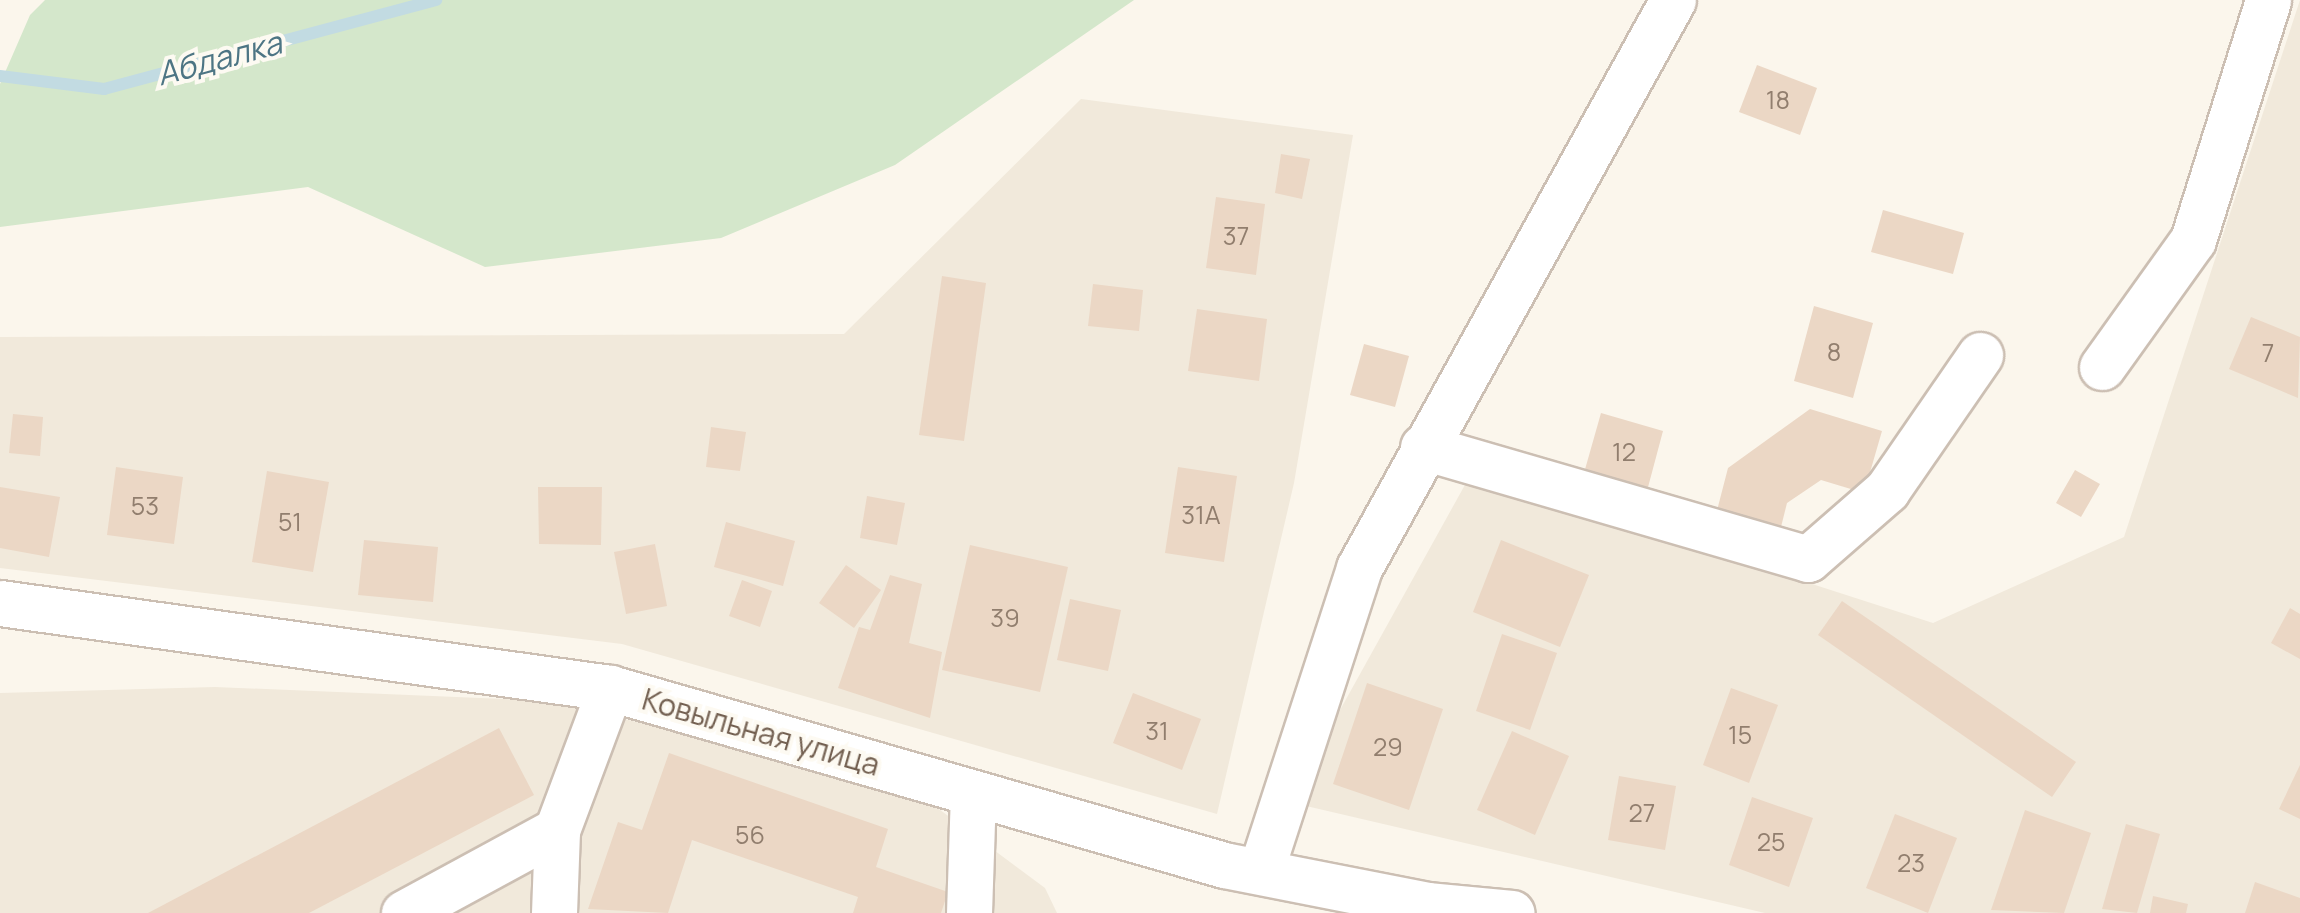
<!DOCTYPE html>
<html>
<head>
<meta charset="utf-8">
<style>
	body { margin:0 }
	#map { position:relative; width:2300px; height:913px; overflow:hidden; background:#fbf6ec; font-family:Manrope,sans-serif }
	div>[style] { position:absolute }
	[style*='--x'] { left:calc(var(--x)*1px); top:calc(var(--y)*1px); width:calc(var(--w)*1px); rotate:calc(var(--a)*1deg) }
	.residential>* { inset:0; background:#f1e9db }
	.green>* { inset:0; background:#d4e7cb }
	.stream>* { height:12px; margin:-6px; padding:0 6px; transform-origin:6px; border-radius:6px; background:#c2dbe2 }
	.building>* { inset:0; background:#ebd7c5 }
	.roads { filter:drop-shadow(2px 0 #ccbfb3) drop-shadow(-2px 0 #ccbfb3) drop-shadow(0 2px #ccbfb3) drop-shadow(0 -2px #ccbfb3) }
	.minor>* { height:45px; margin:-22.5px; padding:0 22.5px; transform-origin:22.5px; border-radius:22.5px; background:#fff }
	span { translate:-50% -50%; white-space:nowrap; text-align:center; line-height:1.15; -webkit-text-stroke:8px #fdfaf2; paint-order:stroke }
	.number-label { font-size:25px; color:#917e6e }
	.number-label span { -webkit-text-stroke-width:0 }
	.street-label { font-size:30px; color:#736051 }
	.water-label { font-size:32px; color:#4d7584; font-style:italic }
</style>
</head>
<body>
<div id="map">
	<div class="residential">
		<div style="clip-path:polygon(2300px 0,2300px 913px,1765px 913px,1289px 802px,1471px 474px,1933px 623px,2124px 537px)"></div>
		<div style="clip-path:polygon(1081px 99px,1353px 135px,1294px 483px,1217px 814px,622px 644px,0 568px,0 337px,844px 334px)"></div>
		<div style="clip-path:polygon(215px 687px,553px 701px,916px 792px,1045px 888px,1057px 913px,0 913px,0 693px)"></div>
	</div>
	<div class="green">
		<div style="clip-path:polygon(45px 0,1134px 0,895px 165px,721px 238px,485px 267px,308px 187px,0 227px,0 84px,30px 15px)"></div>
	</div>
	<div class="stream">
		<div style="--x:0;--y:76;--w:105;--a:7.1"></div>
		<div style="--x:104;--y:89;--w:344;--a:-15"></div>
	</div>
	<div class="building">
		<div style="clip-path:polygon(1757px 65px,1817px 88px,1800px 135px,1739px 112px)"></div>
		<div style="clip-path:polygon(1281px 154px,1310px 159px,1302px 199px,1275px 193px)"></div>
		<div style="clip-path:polygon(1216px 197px,1265px 204px,1256px 275px,1206px 268px)"></div>
		<div style="clip-path:polygon(1883px 210px,1964px 233px,1953px 274px,1871px 252px)"></div>
		<div style="clip-path:polygon(942px 276px,986px 283px,964px 441px,919px 435px)"></div>
		<div style="clip-path:polygon(1093px 284px,1143px 290px,1139px 331px,1088px 326px)"></div>
		<div style="clip-path:polygon(1814px 306px,1873px 323px,1853px 398px,1794px 381px)"></div>
		<div style="clip-path:polygon(1197px 309px,1267px 319px,1259px 381px,1188px 371px)"></div>
		<div style="clip-path:polygon(2251px 317px,2300px 337px,2298px 398px,2229px 369px)"></div>
		<div style="clip-path:polygon(1364px 344px,1409px 356px,1395px 407px,1350px 395px)"></div>
		<div style="clip-path:polygon(1810px 409px,1882px 431px,1864px 493px,1821px 480px,1787px 503px,1777px 543px,1713px 526px,1728px 468px)"></div>
		<div style="clip-path:polygon(1601px 413px,1663px 431px,1647px 491px,1584px 473px)"></div>
		<div style="clip-path:polygon(13px 414px,43px 417px,40px 456px,9px 453px)"></div>
		<div style="clip-path:polygon(711px 427px,746px 432px,740px 471px,706px 467px)"></div>
		<div style="clip-path:polygon(116px 467px,183px 477px,174px 544px,107px 535px)"></div>
		<div style="clip-path:polygon(1178px 467px,1237px 476px,1224px 562px,1165px 553px)"></div>
		<div style="clip-path:polygon(2075px 470px,2100px 484px,2081px 517px,2056px 503px)"></div>
		<div style="clip-path:polygon(267px 471px,329px 482px,313px 572px,252px 562px)"></div>
		<div style="clip-path:polygon(0 487px,60px 497px,49px 557px,0 548px)"></div>
		<div style="clip-path:polygon(538px 487px,602px 487px,601px 545px,539px 544px)"></div>
		<div style="clip-path:polygon(867px 496px,905px 503px,897px 545px,860px 538px)"></div>
		<div style="clip-path:polygon(726px 522px,795px 541px,783px 586px,714px 567px)"></div>
		<div style="clip-path:polygon(364px 540px,438px 547px,433px 602px,358px 595px)"></div>
		<div style="clip-path:polygon(1501px 540px,1589px 575px,1560px 647px,1473px 612px)"></div>
		<div style="clip-path:polygon(655px 544px,667px 606px,626px 614px,614px 552px)"></div>
		<div style="clip-path:polygon(970px 545px,1068px 567px,1040px 692px,942px 670px)"></div>
		<div style="clip-path:polygon(846px 565px,881px 590px,854px 628px,819px 603px)"></div>
		<div style="clip-path:polygon(890px 575px,922px 584px,909px 643px,942px 652px,930px 718px,838px 688px,859px 627px,870px 630px)"></div>
		<div style="clip-path:polygon(742px 580px,772px 591px,760px 627px,729px 616px)"></div>
		<div style="clip-path:polygon(1070px 599px,1121px 610px,1108px 671px,1057px 660px)"></div>
		<div style="clip-path:polygon(1842px 601px,2076px 762px,2052px 797px,1818px 635px)"></div>
		<div style="clip-path:polygon(2290px 608px,2300px 614px,2300px 659px,2271px 643px)"></div>
		<div style="clip-path:polygon(1502px 634px,1557px 653px,1530px 730px,1476px 711px)"></div>
		<div style="clip-path:polygon(1367px 683px,1443px 709px,1409px 810px,1333px 784px)"></div>
		<div style="clip-path:polygon(1731px 688px,1778px 705px,1749px 783px,1703px 765px)"></div>
		<div style="clip-path:polygon(1133px 693px,1201px 719px,1182px 770px,1113px 743px)"></div>
		<div style="clip-path:polygon(499px 728px,534px 795px,309px 913px,148px 913px)"></div>
		<div style="clip-path:polygon(1512px 731px,1569px 756px,1535px 835px,1477px 810px)"></div>
		<div style="clip-path:polygon(669px 753px,888px 829px,876px 867px,948px 892px,941px 913px,853px 913px,858px 897px,692px 840px,668px 913px,588px 909px,618px 822px,642px 830px)"></div>
		<div style="clip-path:polygon(2300px 765px,2300px 819px,2279px 809px)"></div>
		<div style="clip-path:polygon(1619px 776px,1676px 786px,1665px 850px,1608px 840px)"></div>
		<div style="clip-path:polygon(1752px 797px,1813px 818px,1789px 887px,1729px 865px)"></div>
		<div style="clip-path:polygon(2025px 810px,2091px 833px,2064px 913px,1991px 910px)"></div>
		<div style="clip-path:polygon(1895px 814px,1957px 838px,1928px 913px,1866px 888px)"></div>
		<div style="clip-path:polygon(2126px 824px,2160px 834px,2137px 913px,2102px 909px)"></div>
		<div style="clip-path:polygon(2255px 882px,2300px 898px,2300px 913px,2245px 913px)"></div>
		<div style="clip-path:polygon(2153px 896px,2188px 904px,2186px 913px,2150px 913px)"></div>
	</div>
	<div class="roads">
		<div class="minor">
			<div style="--x:2102;--y:367;--w:156;--a:-54.4"></div>
			<div style="--x:2193;--y:240;--w:251;--a:-72.6"></div>
			<div style="--x:1423;--y:447;--w:401;--a:16.2"></div>
			<div style="--x:1808;--y:559;--w:105;--a:-41.1"></div>
			<div style="--x:1887;--y:490;--w:164;--a:-55.4"></div>
			<div style="--x:0;--y:603;--w:616;--a:7.93"></div>
			<div style="--x:610;--y:688;--w:639;--a:16.08"></div>
			<div style="--x:1224;--y:865;--w:207;--a:11.1"></div>
			<div style="--x:1427;--y:905;--w:85;--a:5.4"></div>
			<div style="--x:1261;--y:870;--w:318;--a:-72"></div>
			<div style="--x:1359;--y:568;--w:649;--a:-61.07"></div>
			<div style="--x:404;--y:913;--w:174;--a:-28.5"></div>
			<div style="--x:557;--y:830;--w:152;--a:-69.5"></div>
			<div style="--x:554;--y:913;--w:83;--a:-87.9"></div>
			<div style="--x:969;--y:913;--w:120;--a:-88.1"></div>
		</div>
	</div>
	<div class="number-label">
		<span style="left:1778px;top:100px">18</span>
		<span style="left:1236px;top:236px">37</span>
		<span style="left:1834px;top:352px">8</span>
		<span style="left:2268px;top:353px">7</span>
		<span style="left:1624px;top:452px">12</span>
		<span style="left:145px;top:506px">53</span>
		<span style="left:1201px;top:515px">31А</span>
		<span style="left:290px;top:522px">51</span>
		<span style="left:1005px;top:618px">39</span>
		<span style="left:1157px;top:731px">31</span>
		<span style="left:1740px;top:735px">15</span>
		<span style="left:1388px;top:747px">29</span>
		<span style="left:1642px;top:813px">27</span>
		<span style="left:750px;top:835px">56</span>
		<span style="left:1771px;top:842px">25</span>
		<span style="left:1911px;top:863px">23</span>
	</div>
	<div class="street-label">
		<span style="left:761px;top:732px;rotate:16deg">Ковыльная улица</span>
	</div>
	<div class="water-label">
		<span style="left:219px;top:58px;rotate:-15deg">Абдалка</span>
	</div>
</div>
</body>
</html>
